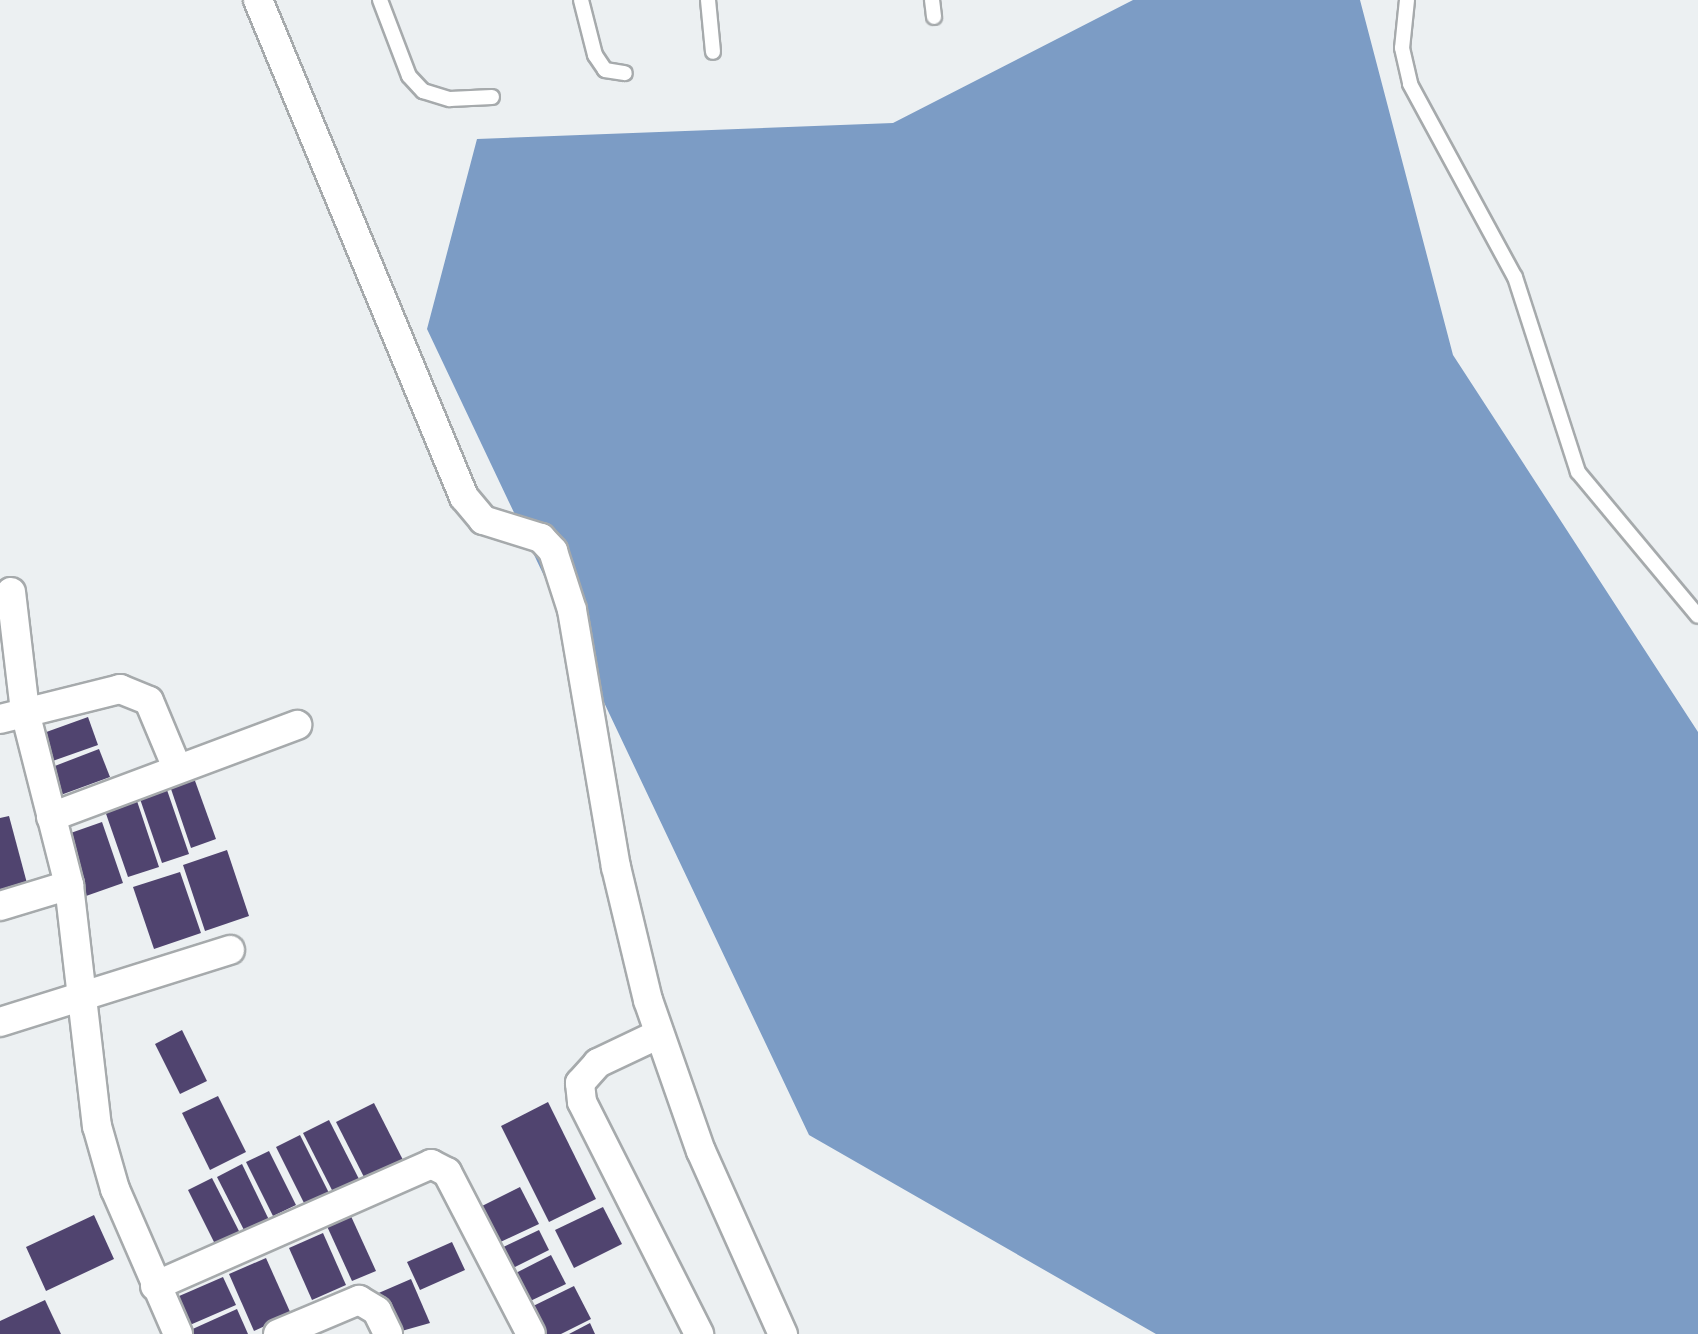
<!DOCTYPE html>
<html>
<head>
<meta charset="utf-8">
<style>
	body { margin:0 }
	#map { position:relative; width:1698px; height:1334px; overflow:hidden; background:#ecf0f2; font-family:"Fira Sans",sans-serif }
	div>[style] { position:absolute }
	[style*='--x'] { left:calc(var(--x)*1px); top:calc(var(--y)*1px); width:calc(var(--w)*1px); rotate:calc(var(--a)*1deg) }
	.water>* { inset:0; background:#7c9cc5 }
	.building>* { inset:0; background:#50446f }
	.roads { filter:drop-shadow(2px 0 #a6aaac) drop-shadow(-2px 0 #a6aaac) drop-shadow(0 2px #a6aaac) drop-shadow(0 -2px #a6aaac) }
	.service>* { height:14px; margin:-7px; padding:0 7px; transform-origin:7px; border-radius:7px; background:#fff }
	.minor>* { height:28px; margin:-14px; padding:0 14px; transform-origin:14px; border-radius:14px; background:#fff }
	span { translate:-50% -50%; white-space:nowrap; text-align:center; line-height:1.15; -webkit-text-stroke:8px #fff; paint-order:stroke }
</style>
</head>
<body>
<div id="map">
	<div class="water">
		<div style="clip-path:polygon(1133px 0,1360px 0,1453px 355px,1698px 732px,1698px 1334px,1156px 1334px,809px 1135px,427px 329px,477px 139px,893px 123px)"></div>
	</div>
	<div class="building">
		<div style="clip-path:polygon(88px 717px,98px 745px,47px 763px,38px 735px)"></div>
		<div style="clip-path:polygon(99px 749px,110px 777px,58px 796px,47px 769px)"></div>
		<div style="clip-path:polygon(194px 778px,216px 839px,191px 848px,170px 786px)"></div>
		<div style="clip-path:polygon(166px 787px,189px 854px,162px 863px,139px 796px)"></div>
		<div style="clip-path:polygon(136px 798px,159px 867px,128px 877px,104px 808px)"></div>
		<div style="clip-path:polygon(9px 816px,28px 887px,0 894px,0 818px)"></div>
		<div style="clip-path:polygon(102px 822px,123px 883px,86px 896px,65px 835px)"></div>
		<div style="clip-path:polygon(227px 850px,249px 916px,205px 931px,183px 865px)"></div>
		<div style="clip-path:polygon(180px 872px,201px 933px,154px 949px,133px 887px)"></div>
		<div style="clip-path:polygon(182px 1030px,207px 1081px,180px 1094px,155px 1044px)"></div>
		<div style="clip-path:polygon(218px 1096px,246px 1152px,210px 1170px,182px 1113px)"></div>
		<div style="clip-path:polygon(548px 1102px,596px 1199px,549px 1222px,501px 1126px)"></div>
		<div style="clip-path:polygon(374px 1103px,403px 1160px,365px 1179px,336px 1122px)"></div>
		<div style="clip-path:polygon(329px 1120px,360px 1181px,334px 1194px,303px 1133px)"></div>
		<div style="clip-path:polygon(300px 1135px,330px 1195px,306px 1207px,276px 1147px)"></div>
		<div style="clip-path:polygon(269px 1151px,296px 1205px,273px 1216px,246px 1162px)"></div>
		<div style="clip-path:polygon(242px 1164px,270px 1222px,246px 1234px,217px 1177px)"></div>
		<div style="clip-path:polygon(212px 1178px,241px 1235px,217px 1248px,188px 1190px)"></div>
		<div style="clip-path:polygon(520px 1187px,539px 1224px,492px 1246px,474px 1210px)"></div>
		<div style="clip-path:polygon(603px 1207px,622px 1244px,574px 1268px,555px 1230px)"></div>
		<div style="clip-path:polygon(350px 1214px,376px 1271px,352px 1281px,326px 1224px)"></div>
		<div style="clip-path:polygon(94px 1215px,114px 1259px,46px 1291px,26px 1247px)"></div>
		<div style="clip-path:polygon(539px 1230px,549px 1250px,505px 1272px,495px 1251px)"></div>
		<div style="clip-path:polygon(323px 1233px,346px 1285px,312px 1300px,289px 1248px)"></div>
		<div style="clip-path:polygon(452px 1242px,465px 1270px,420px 1290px,407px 1262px)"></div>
		<div style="clip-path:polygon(551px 1255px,566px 1284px,524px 1304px,510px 1276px)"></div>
		<div style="clip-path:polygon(266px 1258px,291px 1314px,254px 1331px,229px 1274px)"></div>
		<div style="clip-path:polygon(223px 1277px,236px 1305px,183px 1328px,170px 1300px)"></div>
		<div style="clip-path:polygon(411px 1279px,430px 1323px,391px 1334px,374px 1295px)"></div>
		<div style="clip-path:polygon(574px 1286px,591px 1319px,561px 1334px,538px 1334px,525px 1310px)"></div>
		<div style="clip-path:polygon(45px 1300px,61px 1334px,0 1334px,0 1321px)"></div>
		<div style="clip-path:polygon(237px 1309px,248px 1334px,187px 1334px,186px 1332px)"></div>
		<div style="clip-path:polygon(590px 1323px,595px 1334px,569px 1334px)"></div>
	</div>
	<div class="roads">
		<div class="service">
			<div style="--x:380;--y:0;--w:81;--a:69.1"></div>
			<div style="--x:409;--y:76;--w:21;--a:47"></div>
			<div style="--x:423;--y:91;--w:28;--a:17"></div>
			<div style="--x:450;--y:99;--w:42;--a:-2.7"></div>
			<div style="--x:581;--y:0;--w:57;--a:75.7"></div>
			<div style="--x:595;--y:55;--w:18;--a:56"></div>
			<div style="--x:605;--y:70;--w:20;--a:9"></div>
			<div style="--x:708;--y:0;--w:52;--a:84.5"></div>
			<div style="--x:932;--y:0;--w:17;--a:83"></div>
			<div style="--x:1407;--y:0;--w:48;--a:95.9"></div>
			<div style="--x:1402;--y:48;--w:37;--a:77"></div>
			<div style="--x:1410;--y:84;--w:220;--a:61.5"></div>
			<div style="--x:1515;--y:277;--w:205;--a:72.1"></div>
			<div style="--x:1578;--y:472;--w:187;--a:50.2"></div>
		</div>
		<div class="minor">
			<div style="--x:258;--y:0;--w:538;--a:67.49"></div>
			<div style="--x:464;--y:497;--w:30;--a:50"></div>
			<div style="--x:483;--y:520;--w:61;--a:17.2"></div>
			<div style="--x:541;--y:538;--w:18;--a:47"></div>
			<div style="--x:553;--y:551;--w:62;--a:72.1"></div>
			<div style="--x:572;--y:610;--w:261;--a:80.3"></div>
			<div style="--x:616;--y:867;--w:137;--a:76.5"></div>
			<div style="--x:648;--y:1000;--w:160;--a:70.7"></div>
			<div style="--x:701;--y:1151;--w:201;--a:65.9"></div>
			<div style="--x:11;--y:592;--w:121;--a:83.3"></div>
			<div style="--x:25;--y:712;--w:179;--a:75.7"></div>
			<div style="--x:69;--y:885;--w:243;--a:83.4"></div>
			<div style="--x:97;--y:1126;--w:66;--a:74.1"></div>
			<div style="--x:115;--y:1189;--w:158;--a:66.5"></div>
			<div style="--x:0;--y:719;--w:124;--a:-14"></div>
			<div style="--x:120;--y:689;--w:31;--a:22"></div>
			<div style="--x:149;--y:701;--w:73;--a:67.3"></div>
			<div style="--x:51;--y:817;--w:263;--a:-20.5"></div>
			<div style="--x:0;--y:906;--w:72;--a:-16.9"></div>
			<div style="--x:0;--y:1022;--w:241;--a:-17.4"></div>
			<div style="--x:659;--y:1034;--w:68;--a:154.6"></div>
			<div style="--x:598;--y:1063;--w:27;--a:132"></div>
			<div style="--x:580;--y:1083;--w:19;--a:84"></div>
			<div style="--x:582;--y:1102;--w:260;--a:63.2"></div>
			<div style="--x:155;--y:1286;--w:302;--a:-23.8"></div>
			<div style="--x:431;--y:1164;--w:18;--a:27"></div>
			<div style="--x:447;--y:1172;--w:182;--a:62.6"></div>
			<div style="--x:278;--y:1334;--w:88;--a:-22.8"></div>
			<div style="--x:359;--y:1300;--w:21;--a:31"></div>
			<div style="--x:377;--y:1311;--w:25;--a:64"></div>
		</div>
	</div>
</div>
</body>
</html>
